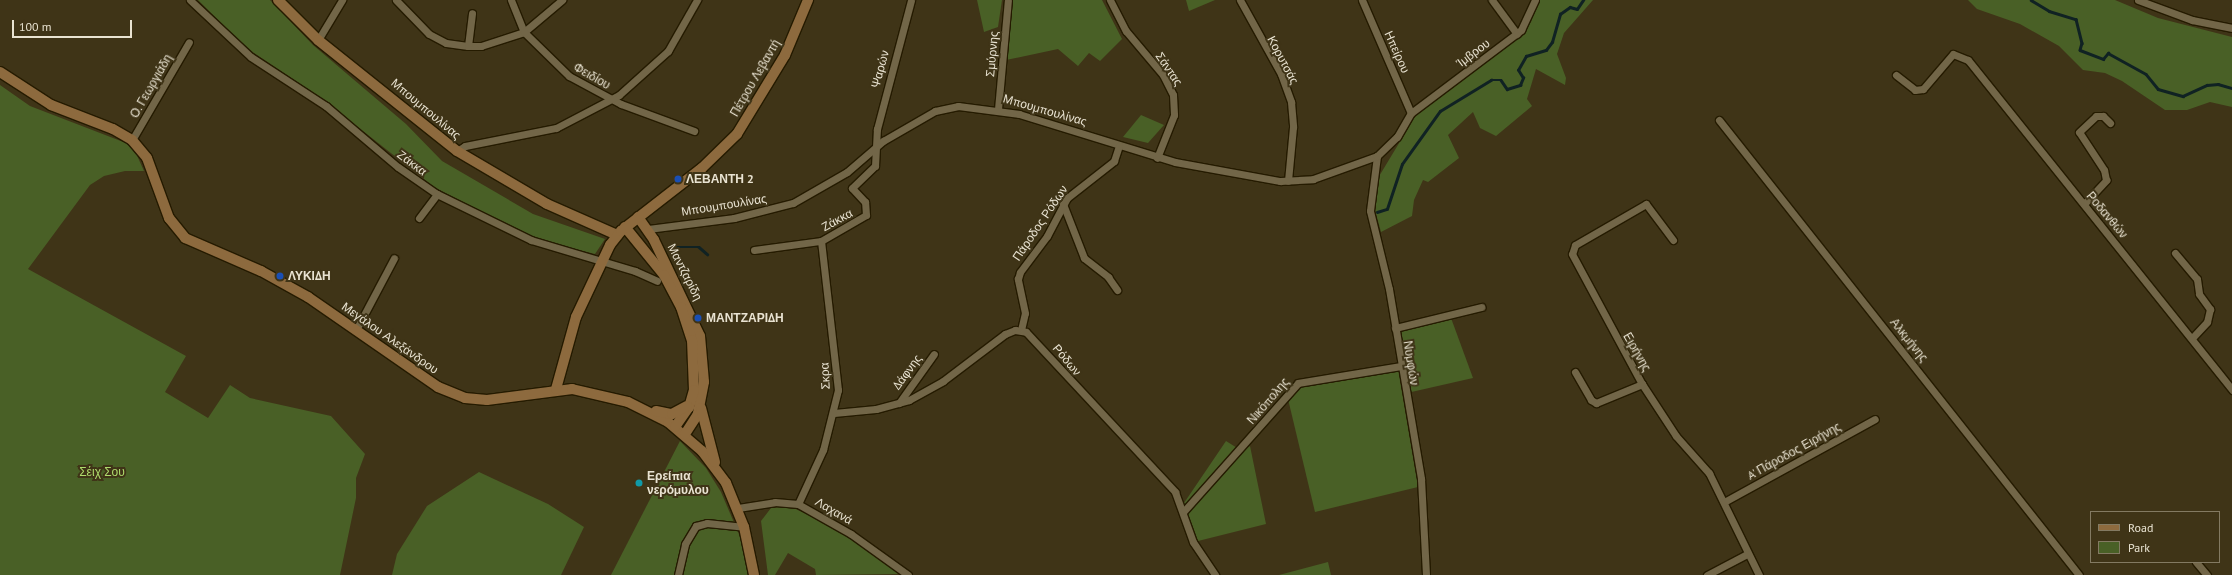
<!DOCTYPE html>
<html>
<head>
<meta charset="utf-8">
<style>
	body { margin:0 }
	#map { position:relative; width:2232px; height:575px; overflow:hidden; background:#3f3417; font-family:"PT Sans",sans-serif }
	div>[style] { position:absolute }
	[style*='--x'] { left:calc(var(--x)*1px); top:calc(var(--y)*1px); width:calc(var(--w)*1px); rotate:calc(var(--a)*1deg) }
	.green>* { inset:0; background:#496026 }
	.stream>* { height:2.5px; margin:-1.25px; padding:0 1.25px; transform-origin:1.25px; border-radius:1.25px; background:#102223 }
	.roads { filter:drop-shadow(1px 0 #251b00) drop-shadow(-1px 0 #251b00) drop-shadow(0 1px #251b00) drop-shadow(0 -1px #251b00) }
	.street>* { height:7px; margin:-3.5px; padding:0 3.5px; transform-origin:3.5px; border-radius:3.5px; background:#726648 }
	.secondary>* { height:10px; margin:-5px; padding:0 5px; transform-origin:5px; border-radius:5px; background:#8d6a3e }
	.dots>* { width:11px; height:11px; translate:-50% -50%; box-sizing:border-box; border:2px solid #3f3417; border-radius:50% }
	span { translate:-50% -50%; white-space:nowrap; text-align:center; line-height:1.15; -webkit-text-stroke:4px #3f3417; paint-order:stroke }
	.street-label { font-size:12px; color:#e9e3d2 }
	.poi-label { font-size:12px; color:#e9e3d2; font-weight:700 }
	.left { translate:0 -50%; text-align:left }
	.park-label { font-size:12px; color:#aedb6c }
	.legend { position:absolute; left:2090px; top:511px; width:130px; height:52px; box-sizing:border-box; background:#3f3417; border:1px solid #837a62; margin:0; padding:5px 7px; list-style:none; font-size:12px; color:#e9e3d2 }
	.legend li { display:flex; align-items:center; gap:8px; height:20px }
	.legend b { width:20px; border:1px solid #837a62 }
	.scale { position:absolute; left:12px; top:20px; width:120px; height:18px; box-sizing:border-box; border:2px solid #e9e3d2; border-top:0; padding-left:5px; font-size:12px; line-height:14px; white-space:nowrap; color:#e9e3d2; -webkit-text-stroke:3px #3f3417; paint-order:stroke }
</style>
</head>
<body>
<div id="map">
	<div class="green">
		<div style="clip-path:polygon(198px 0,270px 0,313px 45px,406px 124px,442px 161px,533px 214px,605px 239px,595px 254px,530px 238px,434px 187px,321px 98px,245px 47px)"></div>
		<div style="clip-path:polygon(977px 0,1002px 0,998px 27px,984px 32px)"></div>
		<div style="clip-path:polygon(1012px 0,1102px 0,1122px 39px,1100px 61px,1089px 53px,1078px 66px,1058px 49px,1006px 60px)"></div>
		<div style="clip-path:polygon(1186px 0,1215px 0,1189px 11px)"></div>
		<div style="clip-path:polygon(1538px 0,1593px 0,1564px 33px,1557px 54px,1566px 78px,1565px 85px,1536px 69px,1527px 99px,1532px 106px,1496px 136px,1480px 128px,1473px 112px,1448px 135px,1459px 158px,1428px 182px,1423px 180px,1414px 200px,1412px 216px,1381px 232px,1375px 210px,1378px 178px,1416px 115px,1521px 34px,1531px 22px)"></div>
		<div style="clip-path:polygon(1968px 0,2115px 0,2158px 18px,2232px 37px,2232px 107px,2210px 102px,2187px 110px,2165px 110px,2122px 81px,2105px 73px,2083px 70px,2059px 46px,2020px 24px,1977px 9px)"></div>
		<div style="clip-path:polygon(0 85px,30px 106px,126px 143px,135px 151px,144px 171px,125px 171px,104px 176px,90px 185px,28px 269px,186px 356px,165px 392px,208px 418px,230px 385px,250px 398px,331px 416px,365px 454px,356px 478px,356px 498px,340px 575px,0 575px)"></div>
		<div style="clip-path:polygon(1141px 115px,1164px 125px,1148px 143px,1123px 137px)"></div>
		<div style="clip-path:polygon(1451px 318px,1473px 378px,1407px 393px,1398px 330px)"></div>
		<div style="clip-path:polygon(1398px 369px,1418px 487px,1315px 512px,1288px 399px,1304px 384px)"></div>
		<div style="clip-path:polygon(680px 441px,706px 468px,721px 492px,741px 539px,748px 575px,611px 575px)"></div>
		<div style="clip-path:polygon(1226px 441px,1242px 451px,1250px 446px,1266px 524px,1198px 541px,1184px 503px)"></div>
		<div style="clip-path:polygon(479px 472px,548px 504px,584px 527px,561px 575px,392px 575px,397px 554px,427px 506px)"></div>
		<div style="clip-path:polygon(789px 506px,835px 527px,901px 574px,816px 575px,815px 569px,788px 553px,775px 575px,768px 575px,761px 521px,771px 508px)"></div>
		<div style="clip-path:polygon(1328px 562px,1331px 575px,1279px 575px)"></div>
	</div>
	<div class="stream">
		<div style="--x:2031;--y:0;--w:21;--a:31"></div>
		<div style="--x:2049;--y:11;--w:28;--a:17"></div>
		<div style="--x:2076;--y:19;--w:25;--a:76"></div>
		<div style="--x:2082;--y:43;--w:7;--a:106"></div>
		<div style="--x:2080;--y:50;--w:25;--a:21"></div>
		<div style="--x:2103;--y:59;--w:8;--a:-50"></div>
		<div style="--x:2108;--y:53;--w:43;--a:28.9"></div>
		<div style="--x:2146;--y:74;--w:19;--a:51"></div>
		<div style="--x:2158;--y:89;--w:26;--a:16"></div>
		<div style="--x:2183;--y:96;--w:26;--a:-25"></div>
		<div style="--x:2207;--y:85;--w:11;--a:-5"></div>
		<div style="--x:2218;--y:84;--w:15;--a:16"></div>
		<div style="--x:1377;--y:212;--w:10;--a:-17"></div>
		<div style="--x:1387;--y:209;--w:47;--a:-71.6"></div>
		<div style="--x:1402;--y:164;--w:65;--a:-54.4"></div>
		<div style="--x:1440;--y:111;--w:60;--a:-31.3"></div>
		<div style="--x:1491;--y:80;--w:10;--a:0"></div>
		<div style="--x:1501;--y:80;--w:11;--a:56"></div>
		<div style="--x:1507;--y:89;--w:14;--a:-17"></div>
		<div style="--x:1520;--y:85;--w:8;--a:-67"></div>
		<div style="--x:1523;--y:78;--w:9;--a:-122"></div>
		<div style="--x:1518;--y:70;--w:16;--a:-60"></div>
		<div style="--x:1526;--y:56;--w:21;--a:-17"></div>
		<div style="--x:1546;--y:50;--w:10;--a:-53"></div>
		<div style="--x:1552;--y:42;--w:29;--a:-74"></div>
		<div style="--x:1560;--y:14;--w:12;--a:-35"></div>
		<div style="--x:1570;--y:7;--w:7;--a:16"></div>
		<div style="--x:1577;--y:9;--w:11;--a:-56"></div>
		<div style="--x:671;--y:247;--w:28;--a:0"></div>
		<div style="--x:699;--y:247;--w:11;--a:41"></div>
	</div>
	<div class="roads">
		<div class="street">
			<div style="--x:190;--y:0;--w:83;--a:43.1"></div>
			<div style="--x:251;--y:57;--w:90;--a:33.2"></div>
			<div style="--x:326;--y:106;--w:94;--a:40.3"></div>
			<div style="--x:398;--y:167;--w:47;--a:34.7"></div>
			<div style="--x:437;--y:194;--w:105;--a:26.1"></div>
			<div style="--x:531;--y:240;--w:109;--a:16.6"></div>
			<div style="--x:635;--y:271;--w:24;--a:24"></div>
			<div style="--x:396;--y:0;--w:47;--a:45.9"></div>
			<div style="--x:429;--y:34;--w:19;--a:28"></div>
			<div style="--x:446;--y:43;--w:22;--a:8"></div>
			<div style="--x:468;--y:46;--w:13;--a:0"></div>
			<div style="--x:481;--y:46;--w:45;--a:-18"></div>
			<div style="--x:524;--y:32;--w:50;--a:-40.1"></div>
			<div style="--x:511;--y:0;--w:35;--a:68"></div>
			<div style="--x:524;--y:32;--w:63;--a:44.4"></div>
			<div style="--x:569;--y:76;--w:59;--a:28.3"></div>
			<div style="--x:621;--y:104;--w:78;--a:20.3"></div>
			<div style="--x:1110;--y:0;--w:35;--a:63"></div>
			<div style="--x:1126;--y:31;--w:57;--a:49.9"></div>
			<div style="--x:1163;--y:75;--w:22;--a:63"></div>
			<div style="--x:1173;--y:95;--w:20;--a:87"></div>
			<div style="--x:1174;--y:115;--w:46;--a:111.6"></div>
			<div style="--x:1240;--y:0;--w:85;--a:61"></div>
			<div style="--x:1281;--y:74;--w:30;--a:70"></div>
			<div style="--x:1291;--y:102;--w:25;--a:85"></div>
			<div style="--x:1293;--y:127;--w:54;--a:95.3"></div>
			<div style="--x:1362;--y:0;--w:123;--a:66.6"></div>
			<div style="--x:1492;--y:0;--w:42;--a:53.7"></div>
			<div style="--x:2138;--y:0;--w:58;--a:20.3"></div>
			<div style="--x:2192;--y:20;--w:41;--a:11.3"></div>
			<div style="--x:318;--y:40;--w:47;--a:-59"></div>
			<div style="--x:468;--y:46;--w:33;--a:-83"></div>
			<div style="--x:1896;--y:75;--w:24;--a:38"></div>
			<div style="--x:1915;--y:90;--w:8;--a:-7"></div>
			<div style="--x:1923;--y:89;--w:46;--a:-49.4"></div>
			<div style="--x:1953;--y:54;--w:16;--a:22"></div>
			<div style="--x:1968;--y:60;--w:423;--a:51.3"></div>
			<div style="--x:998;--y:109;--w:109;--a:-84.8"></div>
			<div style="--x:1719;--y:120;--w:580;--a:51.65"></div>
			<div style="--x:132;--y:140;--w:113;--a:-59.8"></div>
			<div style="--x:457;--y:151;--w:9;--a:-32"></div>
			<div style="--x:465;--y:146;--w:93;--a:-11.2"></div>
			<div style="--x:556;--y:128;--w:71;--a:-27.6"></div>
			<div style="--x:619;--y:95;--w:66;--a:-41.9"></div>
			<div style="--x:668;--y:51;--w:59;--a:-60.4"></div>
			<div style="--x:1377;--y:156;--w:55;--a:97.3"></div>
			<div style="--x:1370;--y:211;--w:80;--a:76.3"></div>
			<div style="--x:1389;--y:289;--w:193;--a:80.4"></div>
			<div style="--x:1421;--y:479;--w:96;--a:87"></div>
			<div style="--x:1063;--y:204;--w:58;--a:68.7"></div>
			<div style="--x:1084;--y:258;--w:31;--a:38"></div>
			<div style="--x:1108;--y:277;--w:16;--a:55"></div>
			<div style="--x:2084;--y:204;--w:33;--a:-47"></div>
			<div style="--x:2106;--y:180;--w:10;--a:-101"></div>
			<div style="--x:2104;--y:170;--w:45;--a:-123.3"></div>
			<div style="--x:2079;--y:132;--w:23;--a:-43"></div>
			<div style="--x:2096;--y:116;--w:7;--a:0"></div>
			<div style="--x:2103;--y:116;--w:10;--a:45"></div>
			<div style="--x:419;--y:218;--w:30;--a:-53"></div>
			<div style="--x:648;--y:229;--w:87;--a:-7.3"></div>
			<div style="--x:734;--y:218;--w:61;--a:-14.3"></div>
			<div style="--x:793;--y:203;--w:62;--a:-29.9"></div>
			<div style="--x:847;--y:172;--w:48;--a:-40.7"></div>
			<div style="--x:883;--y:141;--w:60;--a:-30"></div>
			<div style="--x:935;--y:111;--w:24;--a:-12"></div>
			<div style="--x:958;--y:106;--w:62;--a:7.5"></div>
			<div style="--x:1019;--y:114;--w:163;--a:17.1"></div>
			<div style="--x:1175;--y:162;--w:107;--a:10.3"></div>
			<div style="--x:1280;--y:181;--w:33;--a:-3"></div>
			<div style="--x:1313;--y:179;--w:68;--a:-19.8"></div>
			<div style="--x:1377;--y:156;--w:28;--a:-44"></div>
			<div style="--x:1397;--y:137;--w:28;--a:-60"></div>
			<div style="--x:1411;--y:113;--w:138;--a:-37"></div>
			<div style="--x:1521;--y:30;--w:33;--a:-65"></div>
			<div style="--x:1673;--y:240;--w:45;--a:-126.9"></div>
			<div style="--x:1646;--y:204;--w:82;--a:150"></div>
			<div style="--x:1575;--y:245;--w:9;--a:108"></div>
			<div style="--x:1572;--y:254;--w:148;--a:61.7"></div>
			<div style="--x:1642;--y:384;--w:62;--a:56.8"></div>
			<div style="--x:1676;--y:436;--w:50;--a:48.3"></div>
			<div style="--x:1709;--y:473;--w:114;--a:63.9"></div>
			<div style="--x:754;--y:250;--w:68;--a:-7.7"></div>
			<div style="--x:821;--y:241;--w:52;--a:-30"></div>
			<div style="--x:866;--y:215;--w:13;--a:-94"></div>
			<div style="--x:865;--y:202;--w:19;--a:-133"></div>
			<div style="--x:852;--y:188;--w:32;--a:-44"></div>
			<div style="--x:875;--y:166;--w:37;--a:-87"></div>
			<div style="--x:877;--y:129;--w:133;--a:-75.2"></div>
			<div style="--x:2175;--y:253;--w:34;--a:50"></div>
			<div style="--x:2197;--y:279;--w:15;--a:82"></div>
			<div style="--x:2199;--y:294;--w:19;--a:54"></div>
			<div style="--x:2210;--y:309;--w:13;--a:103"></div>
			<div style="--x:2207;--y:322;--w:22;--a:133"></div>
			<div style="--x:357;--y:328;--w:79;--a:-62.1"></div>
			<div style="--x:1395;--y:328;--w:89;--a:-13.7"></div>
			<div style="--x:1021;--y:330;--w:17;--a:-77"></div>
			<div style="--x:1025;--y:313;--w:35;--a:-102"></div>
			<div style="--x:1018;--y:279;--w:7;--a:-74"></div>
			<div style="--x:1020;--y:272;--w:45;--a:-53.1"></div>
			<div style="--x:1047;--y:236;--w:43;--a:-62.2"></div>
			<div style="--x:1067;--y:198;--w:60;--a:-38.2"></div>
			<div style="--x:1114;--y:161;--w:16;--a:-72"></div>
			<div style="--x:1575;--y:372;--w:32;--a:60"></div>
			<div style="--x:1591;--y:400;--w:6;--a:31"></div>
			<div style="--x:1596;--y:403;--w:50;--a:-22.4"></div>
			<div style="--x:899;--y:403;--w:60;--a:-54.5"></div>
			<div style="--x:834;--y:413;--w:42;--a:-5.4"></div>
			<div style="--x:876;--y:409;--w:34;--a:-15"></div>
			<div style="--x:909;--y:400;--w:39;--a:-29"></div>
			<div style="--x:943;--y:381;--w:78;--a:-37.2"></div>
			<div style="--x:1005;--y:334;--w:11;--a:-22"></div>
			<div style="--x:1015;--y:330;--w:11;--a:10"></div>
			<div style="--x:1026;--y:332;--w:219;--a:47"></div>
			<div style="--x:1175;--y:492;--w:53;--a:70.2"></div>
			<div style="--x:1193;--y:542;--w:40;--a:56"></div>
			<div style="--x:1724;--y:502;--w:172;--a:-28.8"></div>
			<div style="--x:798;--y:504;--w:60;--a:-65.2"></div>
			<div style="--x:823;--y:450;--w:62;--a:-76"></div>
			<div style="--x:838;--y:390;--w:150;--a:-96.5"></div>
			<div style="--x:738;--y:508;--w:37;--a:-9"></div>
			<div style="--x:775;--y:502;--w:23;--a:5"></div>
			<div style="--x:798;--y:504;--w:61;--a:29.5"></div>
			<div style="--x:851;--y:534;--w:70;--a:35.7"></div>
			<div style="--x:1184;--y:511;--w:171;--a:-48.3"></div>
			<div style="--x:1298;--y:383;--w:104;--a:-9.4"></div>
			<div style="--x:2196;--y:562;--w:17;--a:50"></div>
			<div style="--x:678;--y:575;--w:32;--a:-77"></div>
			<div style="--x:685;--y:544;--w:21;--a:-59"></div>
			<div style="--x:696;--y:526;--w:11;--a:-15"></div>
			<div style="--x:707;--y:523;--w:37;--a:6"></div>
			<div style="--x:1707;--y:575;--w:45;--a:-27.7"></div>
		</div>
		<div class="secondary">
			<div style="--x:278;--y:0;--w:57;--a:45"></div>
			<div style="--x:318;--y:40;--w:178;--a:38.6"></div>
			<div style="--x:457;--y:151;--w:104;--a:30.5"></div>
			<div style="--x:547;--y:204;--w:77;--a:23.9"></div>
			<div style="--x:0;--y:72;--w:61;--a:32.9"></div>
			<div style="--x:51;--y:105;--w:66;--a:21.2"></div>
			<div style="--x:113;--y:129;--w:22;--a:30"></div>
			<div style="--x:132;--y:140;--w:23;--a:50"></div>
			<div style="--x:147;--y:158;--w:64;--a:69.9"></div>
			<div style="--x:169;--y:218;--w:26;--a:51"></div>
			<div style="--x:185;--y:238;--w:83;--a:23.5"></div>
			<div style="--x:261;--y:271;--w:54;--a:29"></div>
			<div style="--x:308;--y:297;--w:158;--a:34.7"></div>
			<div style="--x:438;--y:387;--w:29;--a:22"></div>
			<div style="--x:465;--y:398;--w:22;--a:5"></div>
			<div style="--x:487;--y:400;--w:86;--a:-7.4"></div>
			<div style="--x:572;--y:389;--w:57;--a:13.1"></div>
			<div style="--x:628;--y:402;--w:45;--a:26.6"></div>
			<div style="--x:668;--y:422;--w:45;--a:40.5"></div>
			<div style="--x:702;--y:451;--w:40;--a:53"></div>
			<div style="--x:726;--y:483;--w:48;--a:67.8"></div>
			<div style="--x:744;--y:527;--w:49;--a:78.2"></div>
			<div style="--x:638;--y:217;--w:28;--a:55"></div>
			<div style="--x:654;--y:240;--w:106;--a:64.4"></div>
			<div style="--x:700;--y:336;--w:46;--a:85"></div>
			<div style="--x:704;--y:382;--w:33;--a:101"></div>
			<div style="--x:698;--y:414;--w:24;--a:123"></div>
			<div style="--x:625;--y:227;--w:62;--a:50.9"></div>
			<div style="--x:664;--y:275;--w:36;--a:62"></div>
			<div style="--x:681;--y:307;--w:35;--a:72"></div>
			<div style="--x:692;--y:340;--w:50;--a:87.7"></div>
			<div style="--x:694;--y:390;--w:18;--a:106"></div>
			<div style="--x:689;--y:407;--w:24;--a:125"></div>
			<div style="--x:556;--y:389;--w:75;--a:-74.5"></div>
			<div style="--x:576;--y:317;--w:80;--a:-64.7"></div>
			<div style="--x:610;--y:245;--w:18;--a:-52"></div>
			<div style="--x:621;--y:231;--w:103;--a:-37.9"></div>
			<div style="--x:702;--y:168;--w:49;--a:-44.2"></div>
			<div style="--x:737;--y:134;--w:92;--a:-58.7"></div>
			<div style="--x:785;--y:55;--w:60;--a:-67.3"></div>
			<div style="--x:701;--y:408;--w:56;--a:75.5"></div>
			<div style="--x:656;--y:411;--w:16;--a:11"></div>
			<div style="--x:672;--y:414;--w:17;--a:-28"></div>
		</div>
	</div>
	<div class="dots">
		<div style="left:678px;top:179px;background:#1a4fb4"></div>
		<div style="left:280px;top:276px;background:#1a4fb4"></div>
		<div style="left:698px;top:318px;background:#1a4fb4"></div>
		<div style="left:639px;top:483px;background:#0f9aa8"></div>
	</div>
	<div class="street-label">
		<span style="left:1397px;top:52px;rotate:66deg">Ηπείρου</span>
		<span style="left:1473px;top:53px;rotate:-37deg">Ίμβρου</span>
		<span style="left:992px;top:54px;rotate:-85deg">Σμύρνης</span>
		<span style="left:1283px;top:60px;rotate:62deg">Κορυτσάς</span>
		<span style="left:880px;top:69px;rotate:-75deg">Ψαρών</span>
		<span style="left:1169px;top:69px;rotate:56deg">Σάντας</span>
		<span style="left:592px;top:76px;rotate:30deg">Φειδίου</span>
		<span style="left:755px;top:78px;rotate:-60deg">Πέτρου Λεβαντή</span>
		<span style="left:151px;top:86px;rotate:-60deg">Ο. Γεωργιάδη</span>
		<span style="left:426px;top:109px;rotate:40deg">Μπουμπουλίνας</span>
		<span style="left:1045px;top:110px;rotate:16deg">Μπουμπουλίνας</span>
		<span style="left:412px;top:163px;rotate:37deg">Ζάκκα</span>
		<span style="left:724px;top:205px;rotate:-9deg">Μπουμπουλίνας</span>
		<span style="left:2107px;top:215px;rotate:50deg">Ροδανθών</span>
		<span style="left:837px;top:220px;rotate:-29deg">Ζάκκα</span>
		<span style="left:1040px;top:223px;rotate:-56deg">Πάροδος Ρόδων</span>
		<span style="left:685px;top:272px;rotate:63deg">Μαντζαρίδη</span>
		<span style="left:390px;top:338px;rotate:35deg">Μεγάλου Αλεξάνδρου</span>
		<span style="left:1909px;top:340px;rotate:51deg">Αλκμήνης</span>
		<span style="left:1637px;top:352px;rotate:60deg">Ειρήνης</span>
		<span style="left:1067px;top:360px;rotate:50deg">Ρόδων</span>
		<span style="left:1411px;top:363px;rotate:81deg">Νυμφών</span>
		<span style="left:907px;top:372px;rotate:-54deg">Δάφνης</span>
		<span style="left:825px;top:376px;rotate:-93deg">Σκρα</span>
		<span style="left:1268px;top:401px;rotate:-49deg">Νικόπολης</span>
		<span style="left:1794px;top:451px;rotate:-29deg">A' Πάροδος Ειρήνης</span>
		<span style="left:834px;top:511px;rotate:30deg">Λαχανά</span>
	</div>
	<div class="poi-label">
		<span class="left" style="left:686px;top:179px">ΛΕΒΑΝΤΗ 2</span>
		<span class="left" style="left:288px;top:276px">ΛΥΚΙΔΗ</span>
		<span class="left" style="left:706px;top:318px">ΜΑΝΤΖΑΡΙΔΗ</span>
		<span class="left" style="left:647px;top:483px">Ερείπια<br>νερόμυλου</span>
	</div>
	<div class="park-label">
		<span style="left:102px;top:472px">Σέιχ Σου</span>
	</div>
	<ul class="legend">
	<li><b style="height:5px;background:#8d6a3e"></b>Road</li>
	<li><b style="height:11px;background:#496026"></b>Park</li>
	</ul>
	<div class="scale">100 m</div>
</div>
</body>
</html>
